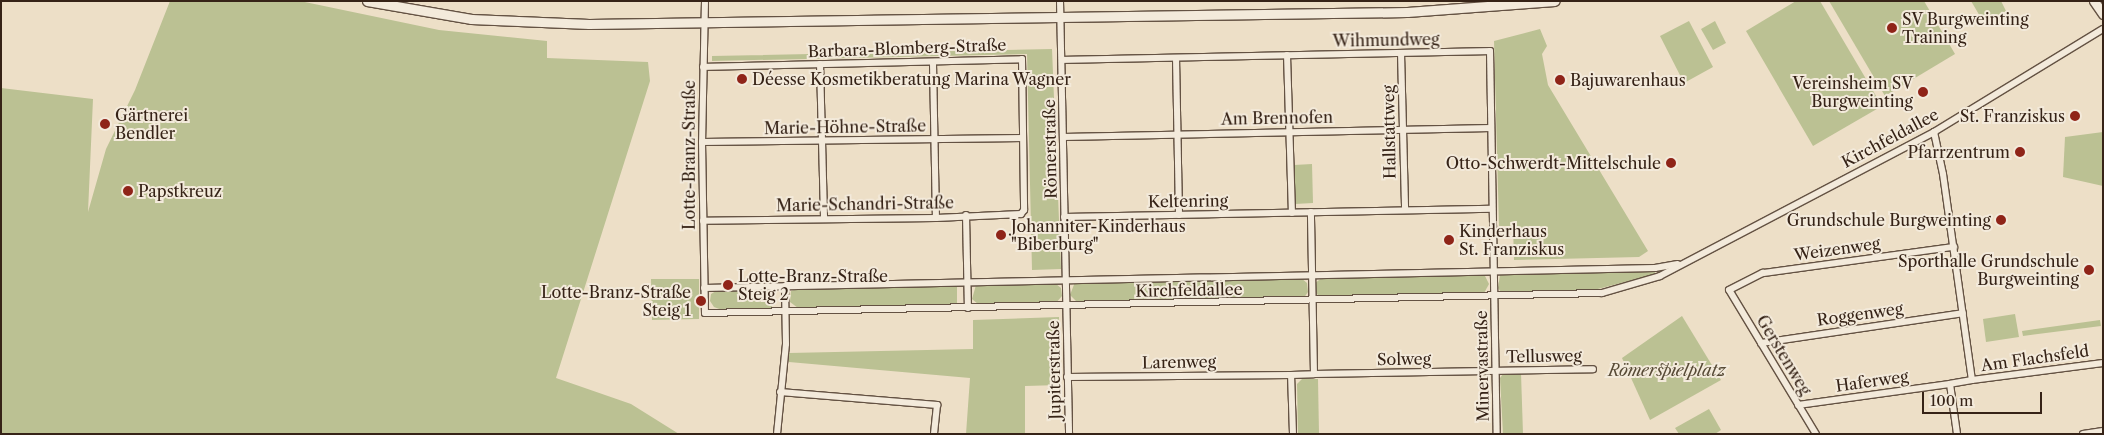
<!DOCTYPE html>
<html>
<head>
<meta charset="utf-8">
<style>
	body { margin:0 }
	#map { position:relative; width:2104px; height:435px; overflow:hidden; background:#eddfc7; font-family:"Libre Caslon Text",serif }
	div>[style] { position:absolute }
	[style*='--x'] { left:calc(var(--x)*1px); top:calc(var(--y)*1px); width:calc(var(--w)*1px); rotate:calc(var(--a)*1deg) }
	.green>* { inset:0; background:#bbc193 }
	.roads { filter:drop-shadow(1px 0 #645243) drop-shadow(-1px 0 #645243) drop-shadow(0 1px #645243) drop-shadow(0 -1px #645243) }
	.street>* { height:6px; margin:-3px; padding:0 3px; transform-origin:3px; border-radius:3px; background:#f3eadb }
	.secondary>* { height:9px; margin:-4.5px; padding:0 4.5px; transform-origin:4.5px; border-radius:4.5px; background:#f3eadb }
	.dots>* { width:14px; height:14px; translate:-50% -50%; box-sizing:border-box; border:2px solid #f3eadb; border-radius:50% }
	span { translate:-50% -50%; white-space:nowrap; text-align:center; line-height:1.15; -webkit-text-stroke:4px #f3eadb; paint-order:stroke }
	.poi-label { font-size:16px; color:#362317 }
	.left { translate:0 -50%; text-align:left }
	.right { translate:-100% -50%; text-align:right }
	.street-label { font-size:16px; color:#362317 }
	.park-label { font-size:16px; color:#574a36; font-style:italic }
	.frame { position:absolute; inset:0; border:2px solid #362317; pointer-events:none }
	.scale { position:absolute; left:1922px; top:392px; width:120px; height:22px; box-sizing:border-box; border:2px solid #362317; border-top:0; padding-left:6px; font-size:15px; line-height:18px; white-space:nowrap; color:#362317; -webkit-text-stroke:4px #f3eadb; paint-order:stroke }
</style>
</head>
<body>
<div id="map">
	<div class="green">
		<div style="clip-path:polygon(170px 1px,300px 1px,439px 30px,547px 41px,547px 58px,648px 62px,650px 81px,556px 378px,631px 404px,679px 434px,1px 434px,1px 88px,93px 99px,88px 212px,106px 149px,135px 90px)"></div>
		<div style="clip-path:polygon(1796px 1px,1820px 1px,1882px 106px,1813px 146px,1746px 31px)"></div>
		<div style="clip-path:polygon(1829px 1px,1924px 1px,1955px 54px,1885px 96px)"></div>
		<div style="clip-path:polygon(1971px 1px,2001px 1px,2006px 11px,1984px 23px)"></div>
		<div style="clip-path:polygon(1689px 21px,1713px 67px,1684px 83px,1660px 36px)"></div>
		<div style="clip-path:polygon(1715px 21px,1726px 43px,1713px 50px,1701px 29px)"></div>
		<div style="clip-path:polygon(1540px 29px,1547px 46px,1542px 54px,1548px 85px,1648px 251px,1639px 257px,1514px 260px,1513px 226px,1499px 226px,1494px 41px)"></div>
		<div style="clip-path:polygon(1052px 49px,1061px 269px,1032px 270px,1027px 54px,712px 61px,712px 56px)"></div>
		<div style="clip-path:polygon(2103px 132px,2103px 186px,2063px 177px,2065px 137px)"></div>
		<div style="clip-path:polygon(1312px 164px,1313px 203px,1295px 204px,1294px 165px)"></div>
		<div style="clip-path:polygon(1654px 271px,1656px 274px,1586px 292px,1501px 292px,1498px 288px,1500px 275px,1505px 273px)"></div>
		<div style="clip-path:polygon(1479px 275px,1485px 276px,1489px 284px,1483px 295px,1321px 298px,1315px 292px,1315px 283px,1322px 278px)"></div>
		<div style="clip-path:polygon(1301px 278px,1307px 283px,1308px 292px,1303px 299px,1077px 302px,1070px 295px,1075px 282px)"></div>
		<div style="clip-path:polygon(651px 279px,699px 279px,699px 319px,652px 320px)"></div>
		<div style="clip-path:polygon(1056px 284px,1061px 288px,1062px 296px,1055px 304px,978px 304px,972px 299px,976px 285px)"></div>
		<div style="clip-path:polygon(957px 286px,957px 305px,798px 308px,790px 302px,791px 291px,797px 289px)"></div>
		<div style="clip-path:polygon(771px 289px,772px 309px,722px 310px,714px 307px,710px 301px,711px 294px,716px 291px)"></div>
		<div style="clip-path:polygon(2015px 314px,2019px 337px,1986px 342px,1983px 319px)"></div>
		<div style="clip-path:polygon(1682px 316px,1721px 380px,1650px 420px,1622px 358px)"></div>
		<div style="clip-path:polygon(1059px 317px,1060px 385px,1025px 386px,1025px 434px,966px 434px,970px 378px,789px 362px,789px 353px,973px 349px,973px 320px)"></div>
		<div style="clip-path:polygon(2100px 320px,2101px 326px,2023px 336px,2022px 331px)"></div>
		<div style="clip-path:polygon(1521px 373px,1523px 434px,1503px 434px,1500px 378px,1503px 374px)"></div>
		<div style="clip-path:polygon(1302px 379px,1318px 379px,1319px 434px,1298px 434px,1297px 384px)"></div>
		<div style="clip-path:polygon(1709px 409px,1721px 430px,1715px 434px,1679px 434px,1675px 428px)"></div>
	</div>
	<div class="roads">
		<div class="street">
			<div style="--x:705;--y:1;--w:141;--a:91.2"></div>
			<div style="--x:702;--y:142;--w:171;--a:89"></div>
			<div style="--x:705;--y:313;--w:897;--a:-1.28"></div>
			<div style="--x:1602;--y:293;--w:60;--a:-16.3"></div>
			<div style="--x:1660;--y:276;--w:310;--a:-27.7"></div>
			<div style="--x:1934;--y:132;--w:198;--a:-31.4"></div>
			<div style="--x:1060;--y:1;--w:433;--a:88.8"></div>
			<div style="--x:1401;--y:53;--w:157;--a:88.5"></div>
			<div style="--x:1287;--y:55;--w:158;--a:88.2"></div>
			<div style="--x:1176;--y:58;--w:157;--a:88.9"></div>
			<div style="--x:1062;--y:60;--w:428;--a:-1.2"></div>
			<div style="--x:1490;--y:51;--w:383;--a:89"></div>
			<div style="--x:820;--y:64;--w:154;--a:88.5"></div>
			<div style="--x:933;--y:64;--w:152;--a:88.9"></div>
			<div style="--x:703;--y:67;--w:319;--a:-1.4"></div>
			<div style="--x:1022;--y:59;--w:151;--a:89.2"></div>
			<div style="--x:1024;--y:210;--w:5;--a:127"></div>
			<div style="--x:1021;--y:214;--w:85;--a:177.3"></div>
			<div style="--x:936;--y:218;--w:233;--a:179.3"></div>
			<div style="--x:1934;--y:132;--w:43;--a:77.9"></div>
			<div style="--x:1943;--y:174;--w:208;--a:82"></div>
			<div style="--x:1972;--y:380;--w:22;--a:170"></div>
			<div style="--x:1950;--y:384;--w:50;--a:82"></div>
			<div style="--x:1063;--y:137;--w:428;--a:-1.2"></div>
			<div style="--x:702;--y:142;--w:321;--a:-0.7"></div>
			<div style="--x:966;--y:215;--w:93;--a:88.8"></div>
			<div style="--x:1064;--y:217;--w:428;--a:-1.1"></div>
			<div style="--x:704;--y:288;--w:951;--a:-1.2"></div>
			<div style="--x:1655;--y:268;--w:23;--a:-10"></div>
			<div style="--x:1761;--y:343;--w:204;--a:-8.4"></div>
			<div style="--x:1314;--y:374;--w:279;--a:-1"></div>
			<div style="--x:1067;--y:377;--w:224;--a:-0.5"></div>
			<div style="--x:1972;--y:380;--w:132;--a:-7.4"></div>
			<div style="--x:780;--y:392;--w:158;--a:4.7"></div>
			<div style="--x:937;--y:405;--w:29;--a:96"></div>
			<div style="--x:1798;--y:405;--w:153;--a:-7.9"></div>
			<div style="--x:777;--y:434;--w:90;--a:-84.3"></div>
			<div style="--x:786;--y:344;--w:58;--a:-91"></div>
			<div style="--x:1293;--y:434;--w:59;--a:-91.9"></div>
			<div style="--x:1291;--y:375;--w:23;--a:-2"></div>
			<div style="--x:1314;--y:374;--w:162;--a:-91.1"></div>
			<div style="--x:1816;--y:434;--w:168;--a:-121.1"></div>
			<div style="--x:1729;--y:290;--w:38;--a:-27"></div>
			<div style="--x:1763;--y:273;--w:193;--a:-7.8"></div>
			<div style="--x:2083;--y:434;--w:20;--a:-9"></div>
		</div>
		<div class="secondary">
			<div style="--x:367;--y:1;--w:106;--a:9.8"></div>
			<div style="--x:471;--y:19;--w:118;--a:2.4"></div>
			<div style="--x:589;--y:24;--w:818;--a:-0.84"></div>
			<div style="--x:1407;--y:12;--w:148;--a:-4.3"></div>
			<div style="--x:2094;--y:1;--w:16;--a:55"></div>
		</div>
	</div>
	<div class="dots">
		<div style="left:1892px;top:28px;background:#8f2418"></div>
		<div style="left:742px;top:79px;background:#8f2418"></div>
		<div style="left:1560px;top:80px;background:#8f2418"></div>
		<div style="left:1923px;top:92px;background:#8f2418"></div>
		<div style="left:2075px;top:116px;background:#8f2418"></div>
		<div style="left:105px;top:124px;background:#8f2418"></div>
		<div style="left:2020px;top:152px;background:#8f2418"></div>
		<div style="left:1671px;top:163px;background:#8f2418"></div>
		<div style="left:128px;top:191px;background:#8f2418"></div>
		<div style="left:2001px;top:220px;background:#8f2418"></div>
		<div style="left:1001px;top:235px;background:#8f2418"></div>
		<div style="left:1449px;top:240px;background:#8f2418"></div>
		<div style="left:2089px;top:270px;background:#8f2418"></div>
		<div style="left:728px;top:285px;background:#8f2418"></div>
		<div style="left:701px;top:301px;background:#8f2418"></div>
	</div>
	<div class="poi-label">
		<span class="left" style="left:1902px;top:28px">SV Burgweinting<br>Training</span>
		<span class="left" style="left:752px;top:79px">Déesse Kosmetikberatung Marina Wagner</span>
		<span class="left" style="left:1570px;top:80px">Bajuwarenhaus</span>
		<span class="right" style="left:1913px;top:92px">Vereinsheim SV<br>Burgweinting</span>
		<span class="left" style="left:115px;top:124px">Gärtnerei<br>Bendler</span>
		<span class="right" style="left:2065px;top:116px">St. Franziskus</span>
		<span class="right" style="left:2010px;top:152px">Pfarrzentrum</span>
		<span class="right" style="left:1661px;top:163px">Otto-Schwerdt-Mittelschule</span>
		<span class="left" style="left:138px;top:191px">Papstkreuz</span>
		<span class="right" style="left:1991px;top:220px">Grundschule Burgweinting</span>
		<span class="left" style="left:1011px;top:235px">Johanniter-Kinderhaus<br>"Biberburg"</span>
		<span class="left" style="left:1459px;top:240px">Kinderhaus<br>St. Franziskus</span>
		<span class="right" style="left:2079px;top:270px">Sporthalle Grundschule<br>Burgweinting</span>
		<span class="left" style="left:738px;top:285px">Lotte-Branz-Straße<br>Steig 2</span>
		<span class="right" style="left:691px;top:301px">Lotte-Branz-Straße<br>Steig 1</span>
	</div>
	<div class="street-label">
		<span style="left:1386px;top:40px;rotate:-1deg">Wihmundweg</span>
		<span style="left:907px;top:48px;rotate:-2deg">Barbara-Blomberg-Straße</span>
		<span style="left:1277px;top:118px;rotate:-1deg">Am Brennofen</span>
		<span style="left:845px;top:127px;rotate:-1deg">Marie-Höhne-Straße</span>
		<span style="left:1389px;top:132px;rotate:-91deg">Hallstattweg</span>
		<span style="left:1890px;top:138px;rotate:-28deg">Kirchfeldallee</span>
		<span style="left:1050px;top:149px;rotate:-91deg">Römerstraße</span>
		<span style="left:689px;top:155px;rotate:-90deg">Lotte-Branz-Straße</span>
		<span style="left:1188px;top:201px;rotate:-1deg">Keltenring</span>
		<span style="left:865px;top:204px;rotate:-1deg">Marie-Schandri-Straße</span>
		<span style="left:1837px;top:249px;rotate:-8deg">Weizenweg</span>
		<span style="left:1189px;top:290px;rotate:-1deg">Kirchfeldallee</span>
		<span style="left:1860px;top:314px;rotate:-8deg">Roggenweg</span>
		<span style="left:1784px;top:355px;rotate:59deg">Gerstenweg</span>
		<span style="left:1544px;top:356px;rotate:-1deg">Tellusweg</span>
		<span style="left:2035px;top:358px;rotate:-8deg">Am Flachsfeld</span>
		<span style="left:1404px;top:359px;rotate:-1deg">Solweg</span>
		<span style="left:1179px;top:362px;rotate:-1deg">Larenweg</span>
		<span style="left:1482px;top:366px;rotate:-91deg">Minervastraße</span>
		<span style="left:1054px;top:370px;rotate:-91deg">Jupiterstraße</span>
		<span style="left:1872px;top:381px;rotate:-8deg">Haferweg</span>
	</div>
	<div class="park-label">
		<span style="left:1667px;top:370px">Römerspielplatz</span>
	</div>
	<div class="frame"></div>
	<div class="scale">100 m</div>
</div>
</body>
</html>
